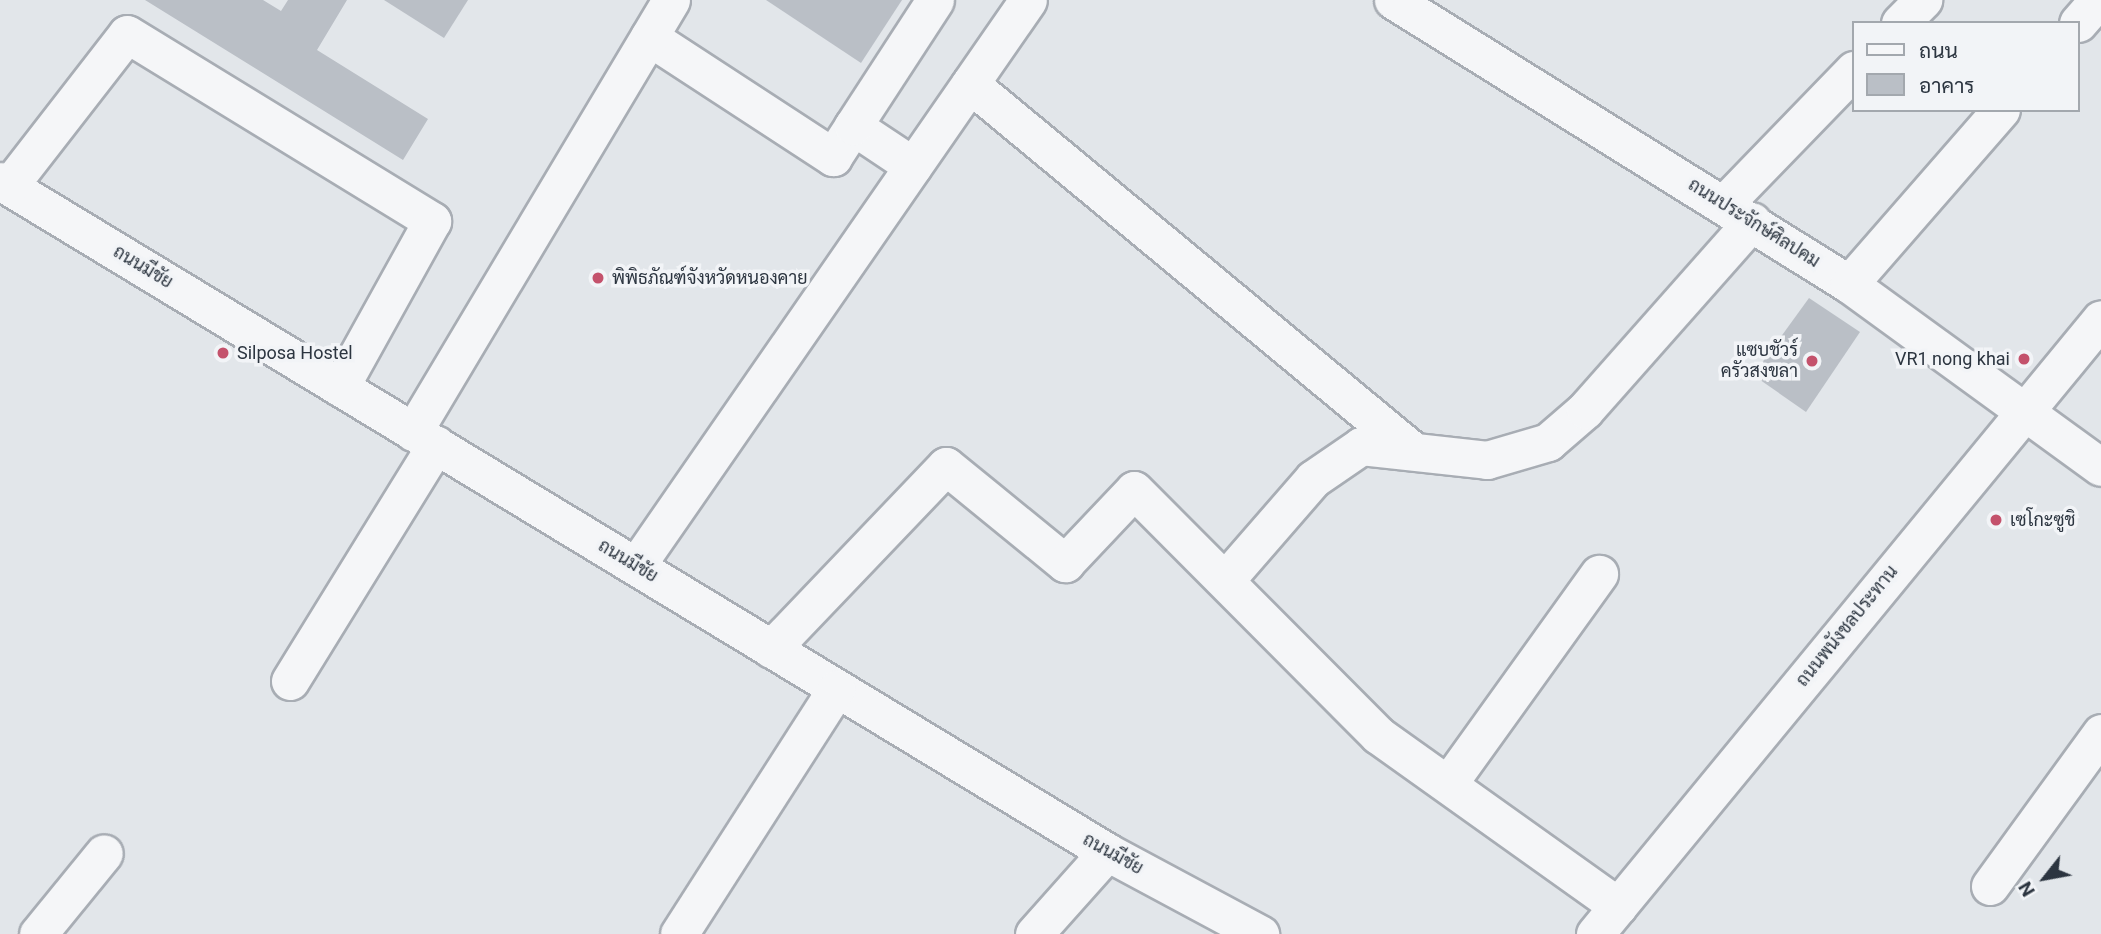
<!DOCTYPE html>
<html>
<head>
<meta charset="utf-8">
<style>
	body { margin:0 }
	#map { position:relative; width:2101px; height:934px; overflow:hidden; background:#e2e6ea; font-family:Roboto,Sarabun,sans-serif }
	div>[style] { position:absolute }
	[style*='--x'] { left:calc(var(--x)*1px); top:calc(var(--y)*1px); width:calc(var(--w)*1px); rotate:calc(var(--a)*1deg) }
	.building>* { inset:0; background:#babfc6 }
	.roads { filter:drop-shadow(2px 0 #a8adb4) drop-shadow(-2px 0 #a8adb4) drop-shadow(0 2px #a8adb4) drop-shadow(0 -2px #a8adb4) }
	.minor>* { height:37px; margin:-18.5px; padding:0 18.5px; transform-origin:18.5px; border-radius:18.5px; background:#f5f6f8 }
	.dots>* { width:19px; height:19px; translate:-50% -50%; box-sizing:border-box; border:4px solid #f2f4f7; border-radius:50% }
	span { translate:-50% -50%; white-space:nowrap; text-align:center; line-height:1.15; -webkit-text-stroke:7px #f2f4f7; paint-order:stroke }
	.street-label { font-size:18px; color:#2c3540 }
	.poi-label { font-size:18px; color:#2c3540 }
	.left { translate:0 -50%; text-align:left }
	.right { translate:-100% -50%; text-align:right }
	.legend { position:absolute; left:1852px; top:21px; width:228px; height:91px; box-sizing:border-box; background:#f2f4f7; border:2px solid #a3a8ae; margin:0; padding:9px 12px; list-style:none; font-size:21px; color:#2c3540 }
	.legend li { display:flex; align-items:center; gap:14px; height:35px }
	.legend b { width:35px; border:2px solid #a3a8ae }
	.north { position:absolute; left:2010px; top:843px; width:70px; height:70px; -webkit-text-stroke:5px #f2f4f7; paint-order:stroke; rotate:239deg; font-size:19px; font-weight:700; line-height:28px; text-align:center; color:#2c3540 }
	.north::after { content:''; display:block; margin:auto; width:24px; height:32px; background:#2c3540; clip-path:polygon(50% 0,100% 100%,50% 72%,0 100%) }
</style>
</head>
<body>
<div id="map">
	<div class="building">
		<div style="clip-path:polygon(145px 0,263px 0,281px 11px,288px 0,347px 0,317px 50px,428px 119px,403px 160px)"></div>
		<div style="clip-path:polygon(384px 0,468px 0,444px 38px)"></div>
		<div style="clip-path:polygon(766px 0,902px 0,861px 63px)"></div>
		<div style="clip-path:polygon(1809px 298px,1860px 332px,1806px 412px,1753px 375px)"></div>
	</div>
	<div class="roads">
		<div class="minor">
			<div style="--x:1393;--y:0;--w:537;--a:31.91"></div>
			<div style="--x:1849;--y:284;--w:311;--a:36"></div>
			<div style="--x:1900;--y:23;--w:33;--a:-45"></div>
			<div style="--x:2078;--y:23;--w:30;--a:-49"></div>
			<div style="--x:649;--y:37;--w:220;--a:33.1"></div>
			<div style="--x:833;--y:157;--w:37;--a:-57"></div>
			<div style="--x:970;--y:84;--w:575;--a:39.64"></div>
			<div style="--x:913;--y:166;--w:72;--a:-146.3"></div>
			<div style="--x:853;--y:126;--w:150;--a:-56.9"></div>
			<div style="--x:0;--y:181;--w:1294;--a:31.22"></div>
			<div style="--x:1107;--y:852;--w:174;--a:28.2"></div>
			<div style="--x:9;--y:186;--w:192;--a:-52.2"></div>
			<div style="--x:127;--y:34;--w:358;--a:31.5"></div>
			<div style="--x:432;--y:221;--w:190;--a:119"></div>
			<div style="--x:1724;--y:204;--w:187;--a:-45.9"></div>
			<div style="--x:1849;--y:284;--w:231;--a:-48.9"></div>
			<div style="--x:413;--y:432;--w:503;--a:-59.15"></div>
			<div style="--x:636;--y:566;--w:688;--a:-55.29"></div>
			<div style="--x:1227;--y:578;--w:131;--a:-49"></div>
			<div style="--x:1313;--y:479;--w:58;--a:-34.5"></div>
			<div style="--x:1361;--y:446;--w:127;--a:6.3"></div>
			<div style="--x:1487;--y:460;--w:64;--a:-16.4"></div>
			<div style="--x:1548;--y:442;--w:49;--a:-40.9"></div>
			<div style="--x:1585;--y:410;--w:252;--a:-48.5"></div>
			<div style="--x:771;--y:649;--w:253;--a:-46.3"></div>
			<div style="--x:946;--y:466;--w:154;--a:39.2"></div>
			<div style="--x:1065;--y:563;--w:100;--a:-46.6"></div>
			<div style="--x:1134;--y:490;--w:346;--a:45.1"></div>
			<div style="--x:1378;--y:735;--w:295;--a:35.5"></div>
			<div style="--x:290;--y:681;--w:278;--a:-58.3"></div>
			<div style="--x:1448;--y:784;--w:259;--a:-54.3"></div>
			<div style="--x:1990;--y:886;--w:189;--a:-54"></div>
			<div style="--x:38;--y:934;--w:104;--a:-50.8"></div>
			<div style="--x:679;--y:934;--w:291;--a:-57.3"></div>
			<div style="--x:1034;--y:934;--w:110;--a:-48.3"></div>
			<div style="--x:1595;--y:934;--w:796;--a:-50.55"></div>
		</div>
	</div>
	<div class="dots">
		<div style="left:598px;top:278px;background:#c4526c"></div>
		<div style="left:223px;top:353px;background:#c4526c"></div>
		<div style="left:2024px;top:359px;background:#c4526c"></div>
		<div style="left:1812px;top:361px;background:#c4526c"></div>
		<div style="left:1996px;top:520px;background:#c4526c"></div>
	</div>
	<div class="street-label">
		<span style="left:1754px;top:223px;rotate:32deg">ถนนประจักษ์ศิลปคม</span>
		<span style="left:143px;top:267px;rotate:31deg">ถนนมีชัย</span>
		<span style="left:628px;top:561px;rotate:31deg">ถนนมีชัย</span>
		<span style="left:1847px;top:626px;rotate:-51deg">ถนนพนังชลประทาน</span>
		<span style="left:1113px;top:854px;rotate:29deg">ถนนมีชัย</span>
	</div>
	<div class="poi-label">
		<span class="left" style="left:612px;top:278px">พิพิธภัณฑ์จังหวัดหนองคาย</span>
		<span class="right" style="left:1798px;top:361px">แซบชัวร์<br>ครัวสงขลา</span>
		<span class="left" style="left:237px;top:353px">Silposa Hostel</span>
		<span class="right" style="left:2010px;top:359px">VR1 nong khai</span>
		<span class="left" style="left:2010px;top:520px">เซโกะซูชิ</span>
	</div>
	<ul class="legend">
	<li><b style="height:9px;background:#f5f6f8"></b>ถนน</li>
	<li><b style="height:19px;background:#babfc6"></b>อาคาร</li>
	</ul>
	<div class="north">N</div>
</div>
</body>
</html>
